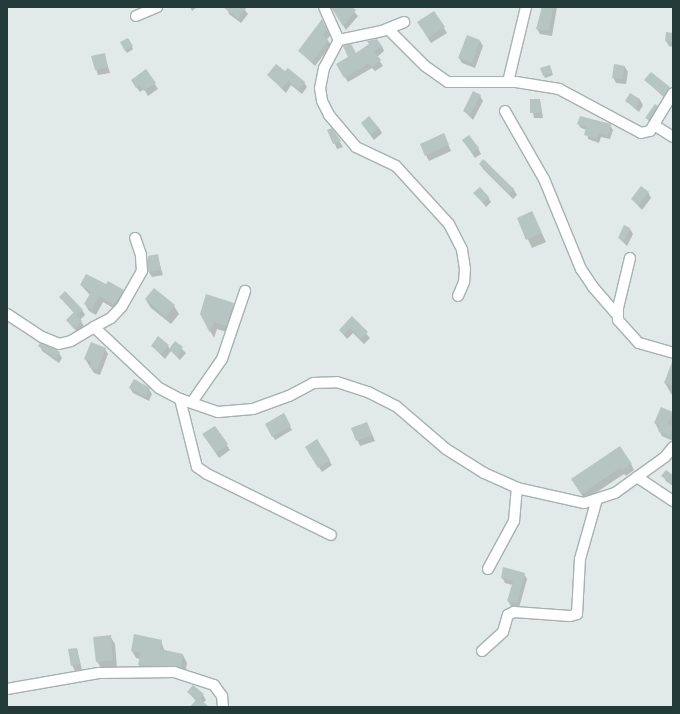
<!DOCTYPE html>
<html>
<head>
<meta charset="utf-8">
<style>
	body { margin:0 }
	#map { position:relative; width:680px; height:714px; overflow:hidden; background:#e1eae8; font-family:"Open Sans",sans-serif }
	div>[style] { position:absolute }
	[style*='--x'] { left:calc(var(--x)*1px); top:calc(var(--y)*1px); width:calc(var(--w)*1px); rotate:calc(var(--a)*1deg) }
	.shadow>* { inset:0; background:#0003 }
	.building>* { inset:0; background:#b6c5c2 }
	.roads { filter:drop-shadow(1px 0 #a4b2b0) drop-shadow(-1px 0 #a4b2b0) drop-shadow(0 1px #a4b2b0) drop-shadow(0 -1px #a4b2b0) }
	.minor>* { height:10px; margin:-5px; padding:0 5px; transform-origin:5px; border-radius:5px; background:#fff }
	span { translate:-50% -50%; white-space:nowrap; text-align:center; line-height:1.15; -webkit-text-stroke:3px #f1f7f5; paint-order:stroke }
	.frame { position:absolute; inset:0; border:8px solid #223a38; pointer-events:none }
</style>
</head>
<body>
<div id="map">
	<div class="shadow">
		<div style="clip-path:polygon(190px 7px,197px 7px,192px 11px)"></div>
		<div style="clip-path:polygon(227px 7px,242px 7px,248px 14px,241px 23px,229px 14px)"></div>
		<div style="clip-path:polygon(332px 7px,350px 7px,358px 16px,346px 30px)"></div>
		<div style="clip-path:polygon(542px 7px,557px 7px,552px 36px,540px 34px,537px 29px)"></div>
		<div style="clip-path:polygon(434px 12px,447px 33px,431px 43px,421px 27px)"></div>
		<div style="clip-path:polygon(325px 25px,330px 36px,327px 39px,331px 45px,315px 66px,299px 51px)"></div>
		<div style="clip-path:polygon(673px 34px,673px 47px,669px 46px,666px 41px)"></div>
		<div style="clip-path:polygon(128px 39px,133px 49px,127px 53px,121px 43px)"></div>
		<div style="clip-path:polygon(480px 41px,483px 46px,475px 68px,462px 63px,459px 58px)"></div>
		<div style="clip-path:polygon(382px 46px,384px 51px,377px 57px,383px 66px,375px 71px,372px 68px,348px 82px,337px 64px)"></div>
		<div style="clip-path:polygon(104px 54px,110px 73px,98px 75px,92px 57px)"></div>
		<div style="clip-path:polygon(615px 65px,625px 67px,628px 72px,626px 84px,616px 83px,613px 77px)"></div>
		<div style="clip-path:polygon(551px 69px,553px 75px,545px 78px,544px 76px)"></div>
		<div style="clip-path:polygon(146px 71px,158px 89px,148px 96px,144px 89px,140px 92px,135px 85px)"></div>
		<div style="clip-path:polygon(285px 72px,304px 82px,307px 87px,302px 94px,291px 85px,286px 93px,268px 75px)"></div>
		<div style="clip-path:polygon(646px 81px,669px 88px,672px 93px,667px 100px)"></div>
		<div style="clip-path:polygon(480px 96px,483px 101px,473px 120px,464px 111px)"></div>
		<div style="clip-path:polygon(531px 100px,540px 100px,543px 118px,534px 118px)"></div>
		<div style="clip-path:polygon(640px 100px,643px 105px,639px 112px,626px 101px)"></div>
		<div style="clip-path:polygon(657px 107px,660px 112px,650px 123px,647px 118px)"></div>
		<div style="clip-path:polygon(362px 124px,379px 128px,382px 133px,374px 140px)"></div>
		<div style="clip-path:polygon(578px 124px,610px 125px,613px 130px,610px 139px,601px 137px,599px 143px,588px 139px,587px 130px,581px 128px)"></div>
		<div style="clip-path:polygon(331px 130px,340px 142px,343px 147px,337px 149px,329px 131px)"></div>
		<div style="clip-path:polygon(446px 140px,451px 151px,429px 161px,426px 155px)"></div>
		<div style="clip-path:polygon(463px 140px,478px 148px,481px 154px,475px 158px)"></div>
		<div style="clip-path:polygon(484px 160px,514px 190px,517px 195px,513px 199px,483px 169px,480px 164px)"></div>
		<div style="clip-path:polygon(648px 192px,651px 198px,642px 210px,632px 199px)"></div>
		<div style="clip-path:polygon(475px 193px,488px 197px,491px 202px,486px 207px)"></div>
		<div style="clip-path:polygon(532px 212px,546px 242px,532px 248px,518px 218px)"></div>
		<div style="clip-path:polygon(630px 229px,633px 234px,627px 246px,619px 238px)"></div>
		<div style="clip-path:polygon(157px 255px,163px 275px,152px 277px,149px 272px,149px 256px)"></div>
		<div style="clip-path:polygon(81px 285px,106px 286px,123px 291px,127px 297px,118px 311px,103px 302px,96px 315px,89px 311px,85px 304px,90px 295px)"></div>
		<div style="clip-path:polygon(60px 297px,82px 310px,85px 315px,80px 320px,84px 326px,78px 333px,67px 320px,74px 313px)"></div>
		<div style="clip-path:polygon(146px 300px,174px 306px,179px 314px,171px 324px,151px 308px)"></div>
		<div style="clip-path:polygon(233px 304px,237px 311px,230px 333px,217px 329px,214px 338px,201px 314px)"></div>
		<div style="clip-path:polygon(352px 318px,370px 338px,364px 344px,353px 333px,347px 339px,340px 330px)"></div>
		<div style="clip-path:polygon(175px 342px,186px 353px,180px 360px,171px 351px,165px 359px,152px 346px,168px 346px,170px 349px)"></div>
		<div style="clip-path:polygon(40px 344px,59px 353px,62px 358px,59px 363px,42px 351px)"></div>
		<div style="clip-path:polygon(105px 349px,108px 354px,100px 375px,94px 373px,85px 359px)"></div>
		<div style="clip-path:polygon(673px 365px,673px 397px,665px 383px)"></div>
		<div style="clip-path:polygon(130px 388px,149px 389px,152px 394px,149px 401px,133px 393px)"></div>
		<div style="clip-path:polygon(662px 408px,673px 414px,673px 441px,662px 436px,655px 423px)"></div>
		<div style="clip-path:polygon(283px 414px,292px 430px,275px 440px,266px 424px)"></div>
		<div style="clip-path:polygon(367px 423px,375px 441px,360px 446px,352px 428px)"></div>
		<div style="clip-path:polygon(215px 427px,230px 450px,219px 458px,207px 440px)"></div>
		<div style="clip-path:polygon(317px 440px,332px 465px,322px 472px,309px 452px)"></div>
		<div style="clip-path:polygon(631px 464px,634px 470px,626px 476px,624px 474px,585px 500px,572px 479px)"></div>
		<div style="clip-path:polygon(663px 476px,673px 476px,673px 486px,666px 481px)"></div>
		<div style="clip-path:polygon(524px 574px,527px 579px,519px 608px,511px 606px,508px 601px,513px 585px,505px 583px,502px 577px)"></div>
		<div style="clip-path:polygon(110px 636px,115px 644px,117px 668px,102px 670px,97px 661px)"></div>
		<div style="clip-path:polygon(161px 641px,165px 652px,183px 655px,187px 663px,185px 675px,143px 673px,139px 665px,140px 659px,136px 658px,132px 651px)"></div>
		<div style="clip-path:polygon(77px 649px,82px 670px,75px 671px,72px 665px)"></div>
		<div style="clip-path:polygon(188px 692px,203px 695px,206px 700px,203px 703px,207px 707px,192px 707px,196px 701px)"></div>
	</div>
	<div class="building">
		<div style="clip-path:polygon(223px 7px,247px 7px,238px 19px)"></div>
		<div style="clip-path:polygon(331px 7px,352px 7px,356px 10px,343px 26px)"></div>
		<div style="clip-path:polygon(542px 7px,553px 7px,549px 31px,536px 29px)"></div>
		<div style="clip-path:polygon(434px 11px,445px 27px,428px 38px,417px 22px)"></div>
		<div style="clip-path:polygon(322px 19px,327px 30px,323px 35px,328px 40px,312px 62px,298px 51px)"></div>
		<div style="clip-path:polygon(666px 32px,673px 33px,673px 42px,665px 41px)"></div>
		<div style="clip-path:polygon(467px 35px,480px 40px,472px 63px,458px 58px)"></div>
		<div style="clip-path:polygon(128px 38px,133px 46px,125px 51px,120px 42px)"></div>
		<div style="clip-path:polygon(377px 39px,382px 46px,374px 52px,381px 60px,372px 67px,369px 63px,344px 78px,336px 64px,348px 57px,343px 46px,351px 44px,356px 53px,369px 44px,367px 41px)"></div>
		<div style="clip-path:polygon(105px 53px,108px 67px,95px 70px,91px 56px)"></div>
		<div style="clip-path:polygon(276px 64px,285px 71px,288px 68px,305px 82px,298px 89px,288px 81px,282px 88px,267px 75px)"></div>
		<div style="clip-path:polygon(614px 64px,625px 66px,623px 79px,612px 78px)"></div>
		<div style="clip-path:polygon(550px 65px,552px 73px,543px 76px,540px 68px)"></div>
		<div style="clip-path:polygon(146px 69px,156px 83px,144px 91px,140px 85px,136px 88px,131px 80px)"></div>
		<div style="clip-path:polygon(651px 72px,670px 87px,664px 96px,644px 80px)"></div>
		<div style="clip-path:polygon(473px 91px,481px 95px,470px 115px,463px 111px)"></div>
		<div style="clip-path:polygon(630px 93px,640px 99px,636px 108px,625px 101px)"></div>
		<div style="clip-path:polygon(530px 99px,540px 99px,541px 113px,530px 113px)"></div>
		<div style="clip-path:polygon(655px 104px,658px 106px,649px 120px,645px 118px)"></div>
		<div style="clip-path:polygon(369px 116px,379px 128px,371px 135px,361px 123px)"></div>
		<div style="clip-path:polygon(580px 116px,611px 124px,608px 135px,599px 133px,597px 139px,584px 135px,586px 127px,577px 124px)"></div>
		<div style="clip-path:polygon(332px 128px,341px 141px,333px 144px,327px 130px)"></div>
		<div style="clip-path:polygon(444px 133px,449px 145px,425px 156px,420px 144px)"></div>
		<div style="clip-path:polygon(469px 135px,479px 148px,472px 153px,462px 140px)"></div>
		<div style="clip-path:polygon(483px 159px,514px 189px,509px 194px,479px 164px)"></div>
		<div style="clip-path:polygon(641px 186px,649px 192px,638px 205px,631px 199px)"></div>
		<div style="clip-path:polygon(480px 187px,489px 197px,483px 203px,473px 193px)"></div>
		<div style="clip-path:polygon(532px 211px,542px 233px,526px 240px,517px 218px)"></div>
		<div style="clip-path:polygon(624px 225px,630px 228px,625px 241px,618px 238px)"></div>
		<div style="clip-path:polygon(158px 254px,161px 270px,148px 272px,148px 256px)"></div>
		<div style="clip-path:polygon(86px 274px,106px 284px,108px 281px,124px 290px,114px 305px,99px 296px,92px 309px,84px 304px,91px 292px,80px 285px)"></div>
		<div style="clip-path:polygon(154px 288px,175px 305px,166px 317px,145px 299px)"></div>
		<div style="clip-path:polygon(65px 291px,83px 310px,77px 315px,59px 297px)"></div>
		<div style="clip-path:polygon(206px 294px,234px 303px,226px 326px,214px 322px,210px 333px,200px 314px)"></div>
		<div style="clip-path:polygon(74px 312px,82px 321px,74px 329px,66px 320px)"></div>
		<div style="clip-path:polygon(352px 316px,368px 332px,361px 339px,350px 328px,344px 335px,339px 330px)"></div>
		<div style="clip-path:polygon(158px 336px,169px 345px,162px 354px,151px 346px)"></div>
		<div style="clip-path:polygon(175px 341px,183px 347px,177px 356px,169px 349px)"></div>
		<div style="clip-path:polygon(91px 342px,106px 348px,97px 370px,89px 367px,92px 362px,84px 359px)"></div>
		<div style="clip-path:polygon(40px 343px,57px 350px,60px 352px,56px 358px,38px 346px)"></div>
		<div style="clip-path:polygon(672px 362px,673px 362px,673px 386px,664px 383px)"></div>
		<div style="clip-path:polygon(134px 379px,150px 388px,146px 397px,129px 388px)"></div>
		<div style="clip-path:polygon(661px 407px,673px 412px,668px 424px,673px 427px,670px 437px,658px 431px,660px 426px,654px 423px)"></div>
		<div style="clip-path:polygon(284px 413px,291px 426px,272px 437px,265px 424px)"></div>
		<div style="clip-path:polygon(367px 422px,372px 435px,356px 441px,351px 428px)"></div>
		<div style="clip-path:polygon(215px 426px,228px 444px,216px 453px,202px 434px)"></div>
		<div style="clip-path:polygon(317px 439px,330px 460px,318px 468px,305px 447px)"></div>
		<div style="clip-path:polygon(620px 446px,632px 464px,622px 470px,620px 468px,581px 494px,571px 479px)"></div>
		<div style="clip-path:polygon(666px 470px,673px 475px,673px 484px,661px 476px)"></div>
		<div style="clip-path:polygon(503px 567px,525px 573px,517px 603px,507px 601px,513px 581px,501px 578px)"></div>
		<div style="clip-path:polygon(134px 634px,162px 640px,160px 649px,183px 654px,181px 667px,138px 665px,141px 653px,131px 651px)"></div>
		<div style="clip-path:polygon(111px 635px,113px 660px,96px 662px,93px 637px)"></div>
		<div style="clip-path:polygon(77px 648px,80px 664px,71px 666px,68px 649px)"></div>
		<div style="clip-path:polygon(193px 685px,204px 694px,200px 699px,209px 707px,190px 707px,196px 700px,187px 692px)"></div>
	</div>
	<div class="roads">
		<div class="minor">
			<div style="--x:324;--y:7;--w:36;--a:66"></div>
			<div style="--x:339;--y:40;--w:32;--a:118"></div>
			<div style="--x:324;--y:68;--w:20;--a:101"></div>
			<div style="--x:320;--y:88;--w:13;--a:81"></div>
			<div style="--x:322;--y:101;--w:16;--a:63"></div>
			<div style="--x:329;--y:115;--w:42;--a:49.8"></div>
			<div style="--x:356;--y:147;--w:44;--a:25.4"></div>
			<div style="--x:396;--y:166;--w:79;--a:47.6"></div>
			<div style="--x:449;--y:224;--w:29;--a:63"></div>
			<div style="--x:462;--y:250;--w:19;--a:81"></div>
			<div style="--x:465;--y:269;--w:13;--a:94"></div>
			<div style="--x:464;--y:282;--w:15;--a:113"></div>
			<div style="--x:136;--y:16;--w:23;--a:-23"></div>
			<div style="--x:388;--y:29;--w:52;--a:45"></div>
			<div style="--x:425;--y:66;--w:28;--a:35"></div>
			<div style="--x:448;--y:82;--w:68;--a:0"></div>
			<div style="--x:516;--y:82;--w:44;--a:9.2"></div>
			<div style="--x:559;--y:89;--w:93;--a:28.2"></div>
			<div style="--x:641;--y:133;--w:9;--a:-13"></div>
			<div style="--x:650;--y:131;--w:44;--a:-58.8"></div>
			<div style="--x:339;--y:40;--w:44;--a:-11.8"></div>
			<div style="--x:382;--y:31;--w:24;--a:-22"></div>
			<div style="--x:508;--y:82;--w:77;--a:-76.5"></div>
			<div style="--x:505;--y:111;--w:78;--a:60.2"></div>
			<div style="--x:544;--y:179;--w:97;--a:67.7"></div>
			<div style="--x:581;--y:269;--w:22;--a:56"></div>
			<div style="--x:593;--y:287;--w:37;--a:49"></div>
			<div style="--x:654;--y:125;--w:22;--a:32"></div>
			<div style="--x:630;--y:258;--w:51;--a:103.5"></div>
			<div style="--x:618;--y:308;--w:12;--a:90"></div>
			<div style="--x:618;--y:320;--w:31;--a:48"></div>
			<div style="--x:639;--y:343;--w:35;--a:16"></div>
			<div style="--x:7;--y:314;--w:42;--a:33.3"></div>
			<div style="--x:42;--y:337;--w:18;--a:22"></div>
			<div style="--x:59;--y:344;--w:12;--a:-14"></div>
			<div style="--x:71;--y:341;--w:27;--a:-31"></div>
			<div style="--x:94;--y:327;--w:89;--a:43.2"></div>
			<div style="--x:159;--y:388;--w:24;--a:28"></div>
			<div style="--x:180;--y:399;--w:40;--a:18.9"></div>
			<div style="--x:218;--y:412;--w:35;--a:-5"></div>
			<div style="--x:253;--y:409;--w:38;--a:-20"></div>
			<div style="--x:289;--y:396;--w:27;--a:-28"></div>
			<div style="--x:313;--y:383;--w:24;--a:-2"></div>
			<div style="--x:337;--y:382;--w:33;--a:18"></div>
			<div style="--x:368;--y:392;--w:31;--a:27"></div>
			<div style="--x:396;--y:406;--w:66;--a:40.7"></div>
			<div style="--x:446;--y:449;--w:45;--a:32.3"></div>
			<div style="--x:484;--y:473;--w:36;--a:24"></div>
			<div style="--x:517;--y:488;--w:69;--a:12.6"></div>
			<div style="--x:584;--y:503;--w:33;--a:-18"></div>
			<div style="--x:615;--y:493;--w:62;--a:-35.8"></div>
			<div style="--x:665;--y:457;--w:13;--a:-51"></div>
			<div style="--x:94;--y:327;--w:19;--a:-28"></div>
			<div style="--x:111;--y:318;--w:16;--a:-47"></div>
			<div style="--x:122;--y:306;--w:40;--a:-60.3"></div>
			<div style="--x:142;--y:271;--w:16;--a:-94"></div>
			<div style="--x:141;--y:255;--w:18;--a:-109"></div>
			<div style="--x:180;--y:399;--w:70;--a:76"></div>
			<div style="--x:197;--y:467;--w:12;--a:35"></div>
			<div style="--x:207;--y:474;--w:138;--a:26.2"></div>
			<div style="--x:192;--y:402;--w:52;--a:-55.1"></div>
			<div style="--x:222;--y:359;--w:72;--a:-71.3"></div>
			<div style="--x:637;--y:477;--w:43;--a:33.7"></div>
			<div style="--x:488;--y:569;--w:55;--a:-61.6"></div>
			<div style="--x:514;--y:521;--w:33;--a:-85"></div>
			<div style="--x:482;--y:651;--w:28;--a:-42"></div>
			<div style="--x:503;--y:632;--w:18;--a:-74"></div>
			<div style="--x:508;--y:615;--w:7;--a:-27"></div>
			<div style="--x:514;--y:612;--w:56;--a:4.1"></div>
			<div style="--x:570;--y:616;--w:7;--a:-16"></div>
			<div style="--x:577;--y:614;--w:55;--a:-86.9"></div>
			<div style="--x:580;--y:559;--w:62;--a:-74.2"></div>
			<div style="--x:7;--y:689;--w:93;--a:-9.9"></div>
			<div style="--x:99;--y:673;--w:75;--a:-0.8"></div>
			<div style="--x:174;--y:672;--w:42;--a:18"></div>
			<div style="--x:214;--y:685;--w:14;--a:54"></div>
			<div style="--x:222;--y:696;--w:11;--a:85"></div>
		</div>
	</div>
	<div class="frame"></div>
</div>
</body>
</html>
